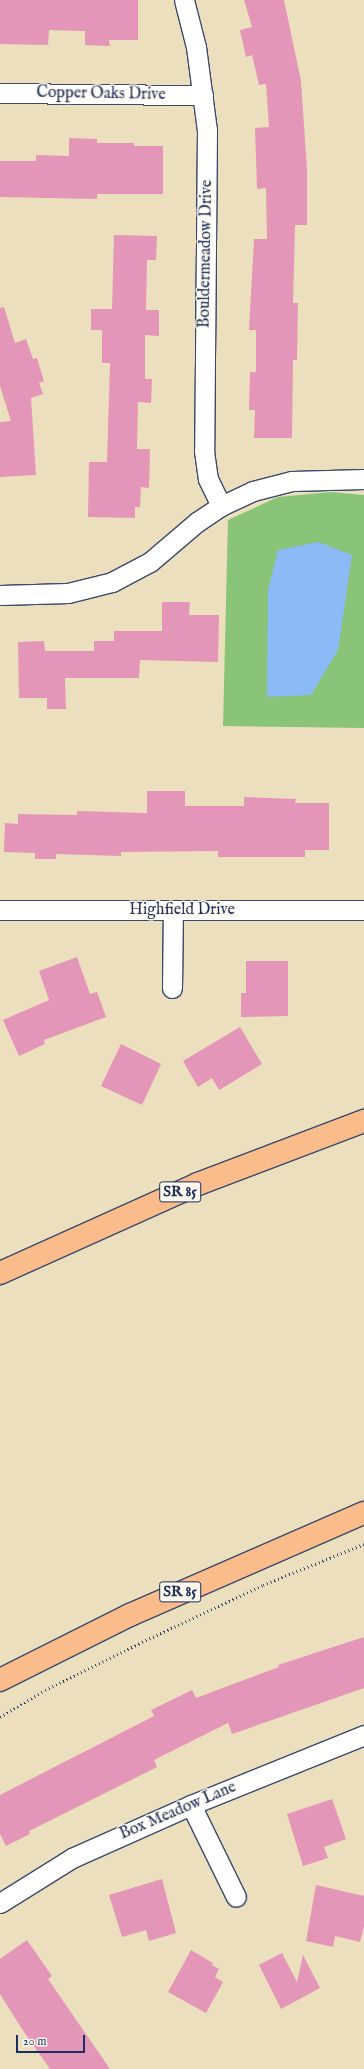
<!DOCTYPE html>
<html>
<head>
<meta charset="utf-8">
<style>
	body { margin:0 }
	#map { position:relative; width:364px; height:2069px; overflow:hidden; background:#ecdfbd; font-family:"IM FELL English",serif }
	div>[style] { position:absolute }
	[style*='--x'] { left:calc(var(--x)*1px); top:calc(var(--y)*1px); width:calc(var(--w)*1px); rotate:calc(var(--a)*1deg) }
	.green>* { inset:0; background:#89c478 }
	.water>* { inset:0; background:#8bbaf6 }
	.building>* { inset:0; background:#e496b8 }
	.path>* { height:2.5px; margin-top:-1.25px; transform-origin:0; background:repeating-linear-gradient(90deg,#3a496c 0 1px,transparent 0 4px) }
	.roads { filter:drop-shadow(1px 0 #3a496c) drop-shadow(-1px 0 #3a496c) drop-shadow(0 1px #3a496c) drop-shadow(0 -1px #3a496c) }
	.minor>* { height:19px; margin:-9.5px; padding:0 9.5px; transform-origin:9.5px; border-radius:9.5px; background:#fff }
	.trunk>* { height:22px; margin:-11px; padding:0 11px; transform-origin:11px; border-radius:11px; background:#f9bc8a }
	span { translate:-50% -50%; white-space:nowrap; text-align:center; line-height:1.15; -webkit-text-stroke:3px #fbf7ec; paint-order:stroke }
	.shield-label span { padding:1px 3px; background:#fbf7ec; border:1px solid; border-radius:3px; -webkit-text-stroke-width:0 }
	.shield-label { font-size:15px; color:#1b2f5e; font-weight:700 }
	.street-label { font-size:16px; color:#1b2f5e }
	.scale { position:absolute; left:16px; top:2035px; width:69px; height:18px; box-sizing:border-box; border:2px solid #1b2f5e; border-top:0; padding-left:5px; font-size:12px; line-height:14px; white-space:nowrap; color:#1b2f5e; -webkit-text-stroke:3px #fbf7ec; paint-order:stroke }
</style>
</head>
<body>
<div id="map">
	<div class="green">
		<div style="clip-path:polygon(331px 492px,364px 495px,364px 728px,223px 726px,228px 520px,278px 497px)"></div>
	</div>
	<div class="water">
		<div style="clip-path:polygon(318px 542px,352px 555px,338px 650px,311px 695px,267px 697px,268px 590px,278px 550px)"></div>
	</div>
	<div class="building">
		<div style="clip-path:polygon(0 0,138px 0,138px 40px,109px 40px,110px 46px,85px 45px,85px 31px,49px 30px,48px 45px,0 44px)"></div>
		<div style="clip-path:polygon(244px 0,284px 0,301px 81px,307px 170px,307px 225px,295px 225px,293px 303px,298px 303px,297px 360px,293px 360px,292px 438px,254px 438px,255px 410px,249px 410px,250px 372px,256px 372px,256px 330px,249px 330px,254px 239px,267px 239px,266px 188px,257px 189px,255px 128px,269px 127px,266px 84px,259px 85px,252px 55px,246px 57px,240px 30px,252px 27px)"></div>
		<div style="clip-path:polygon(69px 138px,97px 139px,97px 143px,134px 143px,134px 146px,163px 146px,163px 194px,97px 194px,97px 199px,0 197px,0 161px,36px 161px,36px 155px,69px 156px)"></div>
		<div style="clip-path:polygon(114px 235px,157px 236px,156px 260px,147px 260px,146px 310px,159px 310px,159px 336px,145px 335px,145px 379px,152px 379px,151px 403px,138px 402px,137px 449px,150px 449px,149px 488px,141px 487px,140px 507px,135px 507px,135px 518px,88px 517px,89px 462px,107px 462px,110px 363px,102px 363px,102px 330px,91px 330px,91px 309px,112px 309px)"></div>
		<div style="clip-path:polygon(4px 307px,15px 343px,26px 339px,33px 359px,37px 358px,44px 381px,39px 383px,43px 394px,31px 398px,36px 475px,0 477px,0 422px,11px 421px,0 386px,0 308px)"></div>
		<div style="clip-path:polygon(162px 602px,190px 602px,189px 615px,219px 615px,218px 662px,140px 660px,139px 678px,65px 678px,66px 709px,47px 709px,47px 698px,19px 698px,18px 642px,44px 641px,45px 651px,94px 651px,94px 641px,114px 641px,114px 631px,162px 631px)"></div>
		<div style="clip-path:polygon(147px 791px,185px 791px,185px 806px,244px 806px,244px 797px,296px 799px,295px 803px,329px 803px,329px 850px,305px 850px,305px 857px,218px 857px,218px 851px,121px 852px,121px 856px,56px 854px,56px 859px,35px 859px,35px 853px,4px 852px,5px 823px,18px 824px,18px 814px,77px 815px,77px 811px,147px 813px)"></div>
		<div style="clip-path:polygon(77px 957px,90px 994px,97px 992px,106px 1017px,44px 1040px,45px 1044px,19px 1056px,3px 1020px,49px 1000px,39px 971px)"></div>
		<div style="clip-path:polygon(246px 961px,288px 961px,288px 1016px,241px 1017px,241px 993px,246px 993px)"></div>
		<div style="clip-path:polygon(240px 1027px,262px 1064px,219px 1090px,212px 1078px,198px 1087px,183px 1061px)"></div>
		<div style="clip-path:polygon(121px 1044px,161px 1064px,142px 1105px,101px 1086px)"></div>
		<div style="clip-path:polygon(364px 1637px,364px 1688px,232px 1734px,228px 1723px,154px 1760px,157px 1767px,29px 1831px,30px 1834px,6px 1846px,0 1834px,0 1795px,154px 1716px,151px 1710px,192px 1690px,196px 1698px,279px 1667px,278px 1665px)"></div>
		<div style="clip-path:polygon(332px 1799px,346px 1839px,324px 1847px,328px 1858px,303px 1866px,287px 1814px)"></div>
		<div style="clip-path:polygon(162px 1879px,176px 1933px,149px 1941px,146px 1930px,122px 1937px,109px 1895px)"></div>
		<div style="clip-path:polygon(316px 1885px,364px 1896px,364px 1926px,360px 1942px,335px 1936px,333px 1947px,306px 1941px)"></div>
		<div style="clip-path:polygon(27px 1940px,52px 1976px,48px 1979px,110px 2069px,50px 2069px,22px 2029px,0 1994px,0 1959px)"></div>
		<div style="clip-path:polygon(191px 1950px,213px 1963px,212px 1965px,219px 1969px,215px 1977px,223px 1982px,206px 2013px,168px 1992px)"></div>
		<div style="clip-path:polygon(282px 1953px,297px 1982px,303px 1955px,320px 1988px,281px 2009px,259px 1965px)"></div>
	</div>
	<div class="path">
		<div style="--x:0;--y:1717;--w:52;--a:-31"></div>
		<div style="--x:45;--y:1690;--w:108;--a:-26.3"></div>
		<div style="--x:142;--y:1642;--w:134;--a:-25.2"></div>
		<div style="--x:263;--y:1585;--w:109;--a:-22.1"></div>
	</div>
	<div class="roads">
		<div class="minor">
			<div style="--x:184;--y:0;--w:49;--a:75.7"></div>
			<div style="--x:196;--y:47;--w:84;--a:82.5"></div>
			<div style="--x:207;--y:130;--w:321;--a:90.5"></div>
			<div style="--x:204;--y:451;--w:28;--a:82"></div>
			<div style="--x:208;--y:479;--w:30;--a:64"></div>
			<div style="--x:0;--y:93;--w:203;--a:0.6"></div>
			<div style="--x:0;--y:595;--w:68;--a:-1.7"></div>
			<div style="--x:68;--y:593;--w:45;--a:-14"></div>
			<div style="--x:112;--y:582;--w:43;--a:-27.8"></div>
			<div style="--x:150;--y:562;--w:62;--a:-40.4"></div>
			<div style="--x:197;--y:522;--w:29;--a:-34"></div>
			<div style="--x:221;--y:506;--w:35;--a:-25"></div>
			<div style="--x:253;--y:491;--w:40;--a:-14.4"></div>
			<div style="--x:292;--y:481;--w:72;--a:-1.6"></div>
			<div style="--x:0;--y:910;--w:364;--a:0"></div>
			<div style="--x:172;--y:988;--w:78;--a:-89.3"></div>
			<div style="--x:191;--y:1805;--w:102;--a:63.9"></div>
			<div style="--x:0;--y:1903;--w:85;--a:-32"></div>
			<div style="--x:72;--y:1858;--w:130;--a:-24"></div>
			<div style="--x:191;--y:1805;--w:187;--a:-22"></div>
		</div>
		<div class="trunk">
			<div style="--x:0;--y:1273;--w:217;--a:-24.2"></div>
			<div style="--x:198;--y:1184;--w:178;--a:-20.8"></div>
			<div style="--x:0;--y:1680;--w:145;--a:-26.6"></div>
			<div style="--x:130;--y:1615;--w:255;--a:-23.6"></div>
		</div>
	</div>
	<div class="shield-label">
		<span style="left:180px;top:1192px">SR 85</span>
		<span style="left:180px;top:1592px">SR 85</span>
	</div>
	<div class="street-label">
		<span style="left:101px;top:94px;rotate:1deg">Copper Oaks Drive</span>
		<span style="left:206px;top:254px;rotate:-89deg">Bouldermeadow Drive</span>
		<span style="left:182px;top:910px">Highfield Drive</span>
		<span style="left:178px;top:1811px;rotate:-23deg">Box Meadow Lane</span>
	</div>
	<div class="scale">20 m</div>
</div>
</body>
</html>
